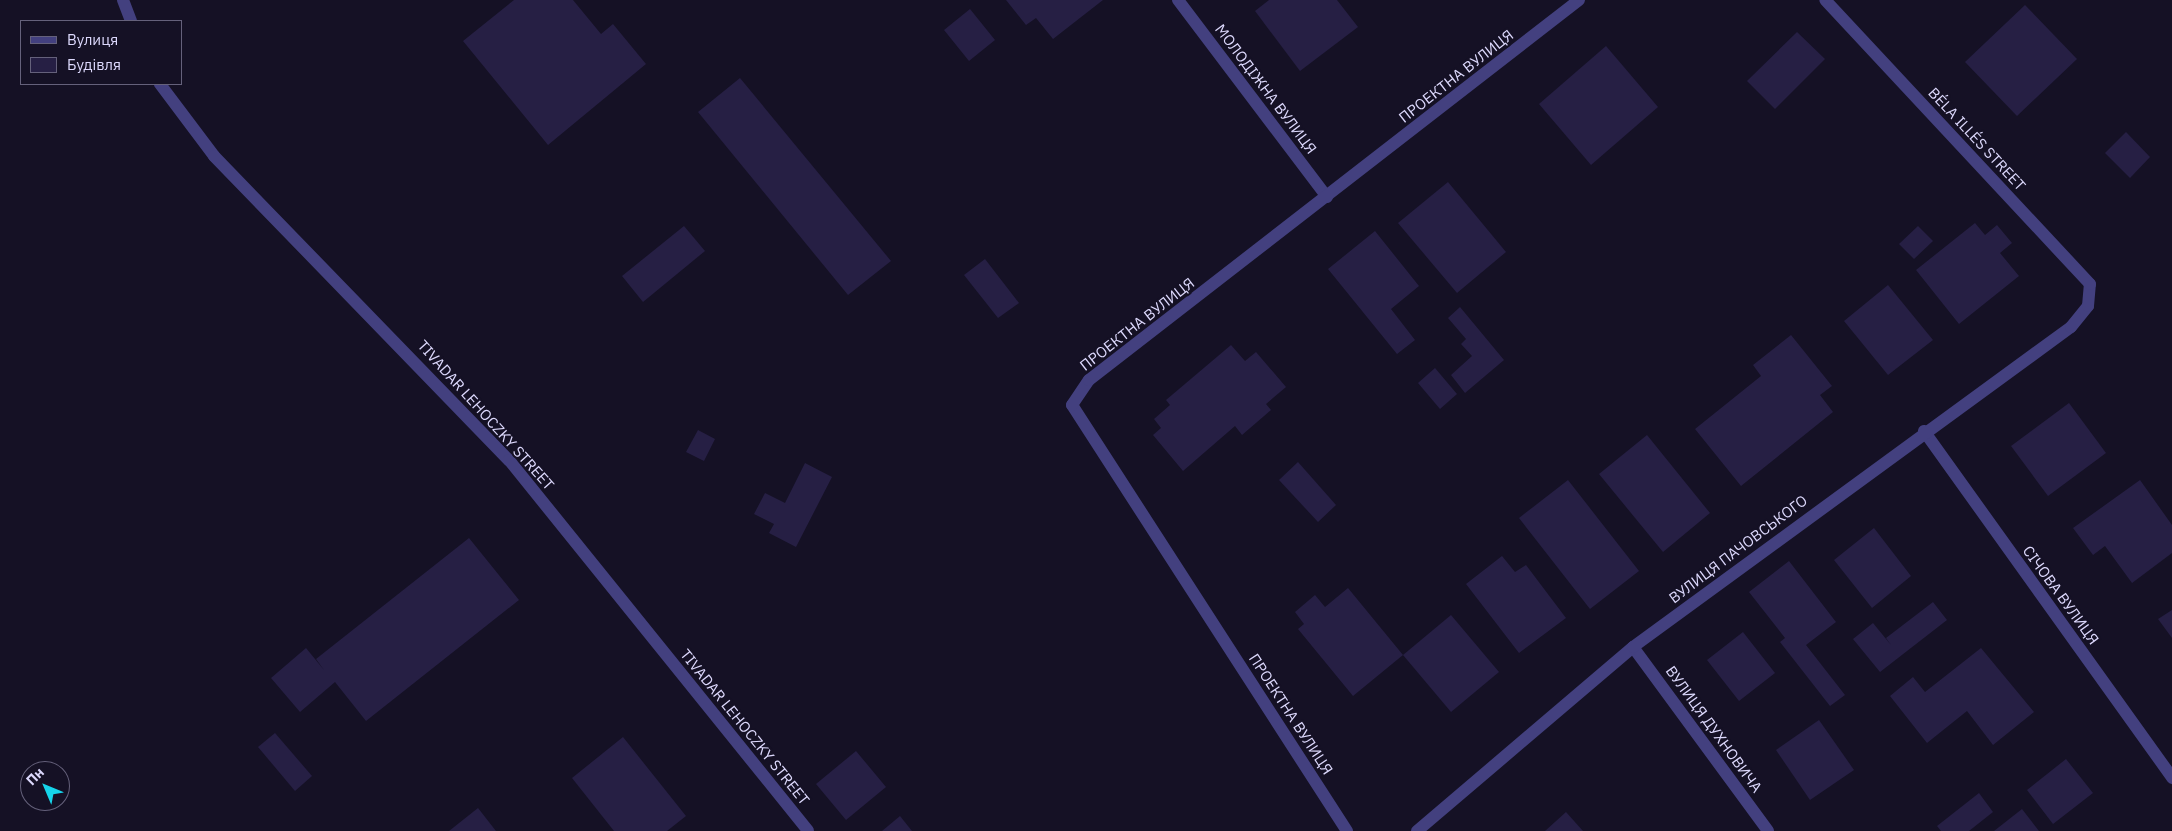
<!DOCTYPE html>
<html>
<head>
<meta charset="utf-8">
<style>
	body { margin:0 }
	#map { position:relative; width:2172px; height:831px; overflow:hidden; background:#151125; font-family:"IBM Plex Sans",sans-serif }
	div>[style] { position:absolute }
	[style*='--x'] { left:calc(var(--x)*1px); top:calc(var(--y)*1px); width:calc(var(--w)*1px); rotate:calc(var(--a)*1deg) }
	.building>* { inset:0; background:#261f44 }
	.minor>* { height:12px; margin:-6px; padding:0 6px; transform-origin:6px; border-radius:6px; background:#43407f }
	span { translate:-50% -50%; white-space:nowrap; text-align:center; line-height:1.15; -webkit-text-stroke:4px #151125; paint-order:stroke }
	.street-label { font-size:15px; color:#dcd8fc }
	.legend { position:absolute; left:20px; top:20px; width:162px; height:65px; box-sizing:border-box; background:#151125; border:1px solid #65617b; margin:0; padding:6px 9px; list-style:none; font-size:15px; color:#dcd8fc }
	.legend li { display:flex; align-items:center; gap:10px; height:25px }
	.legend b { width:25px; border:1px solid #65617b }
	.north { position:absolute; left:20px; top:761px; width:50px; height:50px; box-sizing:border-box; background:#151125; border:1px solid #65617b; border-radius:50%; rotate:315deg; font-size:14px; font-weight:700; line-height:20px; text-align:center; color:#dcd8fc }
	.north::after { content:''; display:block; margin:auto; width:18px; height:22px; background:#16d4ea; clip-path:polygon(50% 0,100% 100%,50% 72%,0 100%) }
</style>
</head>
<body>
<div id="map">
	<div class="building">
		<div style="clip-path:polygon(514px 0,573px 0,601px 34px,613px 24px,646px 64px,548px 145px,463px 41px)"></div>
		<div style="clip-path:polygon(1006px 0,1103px 0,1053px 39px,1036px 18px,1026px 25px)"></div>
		<div style="clip-path:polygon(1269px 0,1337px 0,1358px 27px,1300px 71px,1255px 11px)"></div>
		<div style="clip-path:polygon(2025px 5px,2077px 59px,2017px 116px,1965px 62px)"></div>
		<div style="clip-path:polygon(970px 9px,995px 40px,969px 61px,944px 30px)"></div>
		<div style="clip-path:polygon(1797px 32px,1825px 59px,1775px 109px,1747px 81px)"></div>
		<div style="clip-path:polygon(1606px 46px,1658px 107px,1591px 165px,1539px 104px)"></div>
		<div style="clip-path:polygon(740px 78px,891px 261px,848px 295px,698px 112px)"></div>
		<div style="clip-path:polygon(2126px 132px,2150px 157px,2130px 178px,2105px 153px)"></div>
		<div style="clip-path:polygon(1448px 182px,1506px 252px,1457px 293px,1398px 223px)"></div>
		<div style="clip-path:polygon(1975px 223px,1985px 235px,1997px 225px,2012px 243px,2000px 253px,2019px 276px,1959px 324px,1916px 270px)"></div>
		<div style="clip-path:polygon(684px 226px,705px 251px,643px 302px,622px 276px)"></div>
		<div style="clip-path:polygon(1918px 226px,1933px 241px,1914px 259px,1899px 244px)"></div>
		<div style="clip-path:polygon(1375px 231px,1419px 286px,1391px 309px,1415px 340px,1397px 354px,1328px 269px)"></div>
		<div style="clip-path:polygon(985px 259px,1019px 303px,998px 318px,964px 275px)"></div>
		<div style="clip-path:polygon(1888px 285px,1933px 340px,1888px 375px,1844px 321px)"></div>
		<div style="clip-path:polygon(1460px 307px,1504px 360px,1465px 393px,1451px 375px,1472px 356px,1461px 344px,1466px 339px,1448px 318px)"></div>
		<div style="clip-path:polygon(1791px 335px,1832px 386px,1820px 395px,1833px 412px,1741px 486px,1695px 429px,1761px 376px,1753px 365px)"></div>
		<div style="clip-path:polygon(1231px 345px,1245px 361px,1256px 352px,1286px 387px,1266px 404px,1271px 410px,1242px 435px,1235px 426px,1183px 471px,1153px 435px,1161px 428px,1154px 419px,1170px 405px,1166px 400px)"></div>
		<div style="clip-path:polygon(1435px 368px,1457px 394px,1440px 409px,1418px 383px)"></div>
		<div style="clip-path:polygon(2069px 403px,2106px 453px,2048px 496px,2011px 446px)"></div>
		<div style="clip-path:polygon(698px 430px,715px 439px,704px 461px,686px 452px)"></div>
		<div style="clip-path:polygon(1647px 435px,1710px 513px,1663px 552px,1599px 474px)"></div>
		<div style="clip-path:polygon(1298px 462px,1336px 505px,1318px 522px,1279px 480px)"></div>
		<div style="clip-path:polygon(805px 463px,832px 477px,796px 547px,769px 533px,774px 524px,754px 514px,765px 493px,785px 503px)"></div>
		<div style="clip-path:polygon(1568px 480px,1639px 571px,1590px 609px,1519px 518px)"></div>
		<div style="clip-path:polygon(2140px 480px,2172px 525px,2172px 553px,2132px 583px,2105px 546px,2093px 555px,2073px 528px)"></div>
		<div style="clip-path:polygon(1874px 528px,1911px 576px,1872px 608px,1834px 560px)"></div>
		<div style="clip-path:polygon(469px 538px,519px 600px,366px 721px,335px 682px,300px 712px,271px 678px,306px 648px,324px 670px,316px 659px)"></div>
		<div style="clip-path:polygon(1502px 556px,1515px 572px,1526px 565px,1566px 618px,1519px 653px,1466px 584px)"></div>
		<div style="clip-path:polygon(1789px 561px,1836px 622px,1806px 645px,1845px 695px,1830px 706px,1780px 642px,1785px 638px,1749px 592px)"></div>
		<div style="clip-path:polygon(1348px 588px,1403px 655px,1353px 696px,1298px 629px,1304px 624px,1295px 612px,1315px 595px,1325px 607px)"></div>
		<div style="clip-path:polygon(1933px 602px,1947px 620px,1880px 672px,1853px 639px,1873px 623px,1891px 645px,1886px 638px)"></div>
		<div style="clip-path:polygon(2172px 610px,2172px 638px,2158px 619px)"></div>
		<div style="clip-path:polygon(1451px 615px,1499px 672px,1451px 712px,1403px 655px)"></div>
		<div style="clip-path:polygon(1743px 632px,1775px 673px,1739px 701px,1707px 660px)"></div>
		<div style="clip-path:polygon(1981px 648px,2034px 712px,1993px 745px,1967px 711px,1927px 743px,1890px 696px,1913px 677px,1925px 692px)"></div>
		<div style="clip-path:polygon(1819px 720px,1854px 770px,1810px 800px,1776px 750px)"></div>
		<div style="clip-path:polygon(275px 733px,312px 776px,295px 791px,258px 747px)"></div>
		<div style="clip-path:polygon(623px 737px,686px 816px,667px 831px,614px 831px,572px 778px)"></div>
		<div style="clip-path:polygon(856px 751px,886px 787px,846px 820px,816px 784px)"></div>
		<div style="clip-path:polygon(2066px 759px,2093px 793px,2053px 824px,2027px 790px)"></div>
		<div style="clip-path:polygon(1979px 793px,1993px 812px,1969px 831px,1941px 831px,1937px 826px)"></div>
		<div style="clip-path:polygon(478px 808px,496px 831px,449px 831px)"></div>
		<div style="clip-path:polygon(2022px 809px,2039px 831px,1994px 831px)"></div>
		<div style="clip-path:polygon(1566px 812px,1583px 831px,1545px 831px)"></div>
		<div style="clip-path:polygon(900px 816px,912px 831px,882px 831px)"></div>
	</div>
	<div class="minor">
		<div style="--x:123;--y:0;--w:22;--a:69"></div>
		<div style="--x:1178;--y:0;--w:247;--a:52.9"></div>
		<div style="--x:160;--y:84;--w:90;--a:53.1"></div>
		<div style="--x:214;--y:156;--w:424;--a:45.9"></div>
		<div style="--x:509;--y:460;--w:476;--a:51.1"></div>
		<div style="--x:1924;--y:431;--w:427;--a:54.4"></div>
		<div style="--x:1633;--y:647;--w:228;--a:53.7"></div>
		<div style="--x:1347;--y:831;--w:507;--a:-122.84"></div>
		<div style="--x:1072;--y:405;--w:30;--a:-56"></div>
		<div style="--x:1089;--y:380;--w:620;--a:-37.79"></div>
		<div style="--x:1417;--y:831;--w:284;--a:-40.4"></div>
		<div style="--x:1633;--y:647;--w:542;--a:-36.15"></div>
		<div style="--x:2071;--y:327;--w:27;--a:-51"></div>
		<div style="--x:2088;--y:306;--w:22;--a:-85"></div>
		<div style="--x:2090;--y:284;--w:388;--a:-133"></div>
	</div>
	<div class="street-label">
		<span style="left:1456px;top:76px;rotate:-38deg">ПРОЕКТНА ВУЛИЦЯ</span>
		<span style="left:1266px;top:89px;rotate:53deg">МОЛОДІЖНА ВУЛИЦЯ</span>
		<span style="left:1977px;top:139px;rotate:47deg">BÉLA ILLÉS STREET</span>
		<span style="left:1137px;top:324px;rotate:-38deg">ПРОЕКТНА ВУЛИЦЯ</span>
		<span style="left:486px;top:415px;rotate:48deg">TIVADAR LEHOCZKY STREET</span>
		<span style="left:1738px;top:549px;rotate:-37deg">ВУЛИЦЯ ПАЧОВСЬКОГО</span>
		<span style="left:2061px;top:595px;rotate:54deg">СІЧОВА ВУЛИЦЯ</span>
		<span style="left:1291px;top:714px;rotate:57deg">ПРОЕКТНА ВУЛИЦЯ</span>
		<span style="left:745px;top:727px;rotate:51deg">TIVADAR LEHOCZKY STREET</span>
		<span style="left:1714px;top:729px;rotate:54deg">ВУЛИЦЯ ДУХНОВИЧА</span>
	</div>
	<ul class="legend">
	<li><b style="height:6px;background:#43407f"></b>Вулиця</li>
	<li><b style="height:14px;background:#261f44"></b>Будівля</li>
	</ul>
	<div class="north">Пн</div>
</div>
</body>
</html>
